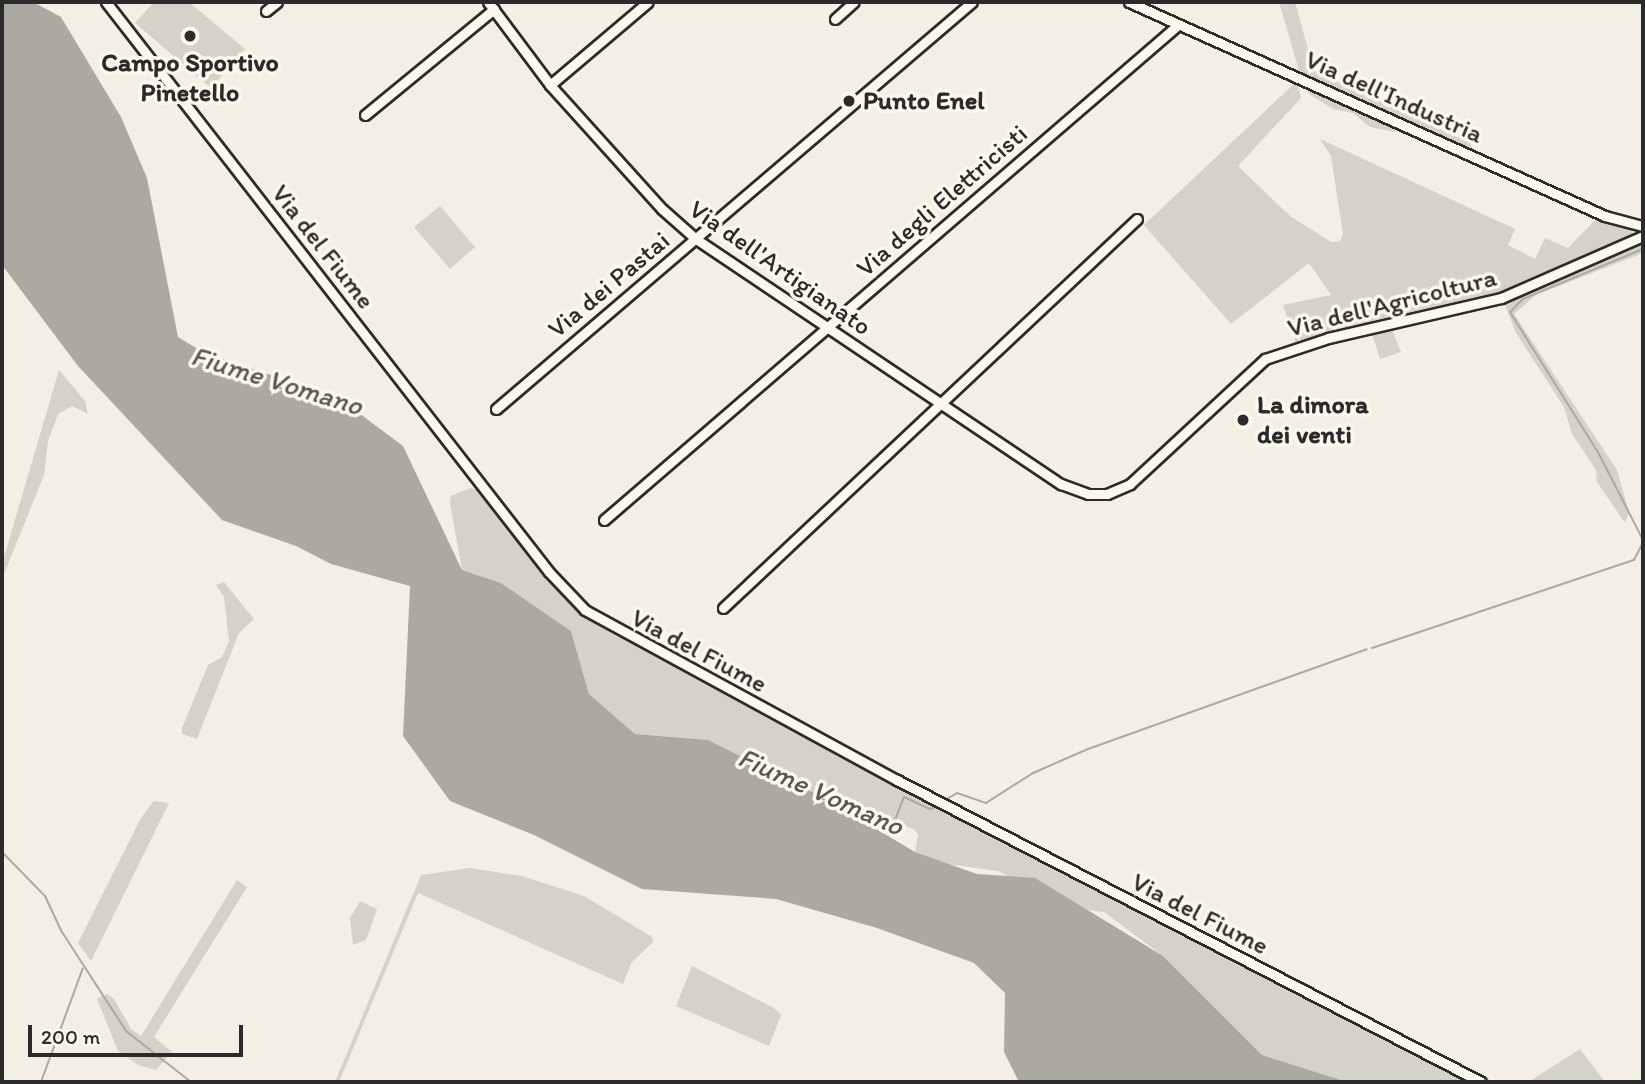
<!DOCTYPE html>
<html>
<head>
<meta charset="utf-8">
<style>
	body { margin:0 }
	#map { position:relative; width:1645px; height:1084px; overflow:hidden; background:#f3efe4; font-family:Itim,sans-serif }
	div>[style] { position:absolute }
	[style*='--x'] { left:calc(var(--x)*1px); top:calc(var(--y)*1px); width:calc(var(--w)*1px); rotate:calc(var(--a)*1deg) }
	.green>* { inset:0; background:#d5d2c9 }
	.water>* { inset:0; background:#aca9a2 }
	.stream>* { height:2px; margin:-1px; padding:0 1px; transform-origin:1px; border-radius:1px; background:#aca9a2 }
	.roads { filter:drop-shadow(2px 0 #2b2b2b) drop-shadow(-2px 0 #2b2b2b) drop-shadow(0 2px #2b2b2b) drop-shadow(0 -2px #2b2b2b) }
	.minor>* { height:9px; margin:-4.5px; padding:0 4.5px; transform-origin:4.5px; border-radius:4.5px; background:#fbf7ec }
	.dots>* { width:19px; height:19px; translate:-50% -50%; box-sizing:border-box; border:4px solid #fbf7ec; border-radius:50% }
	span { translate:-50% -50%; white-space:nowrap; text-align:center; line-height:1.15; -webkit-text-stroke:7px #fbf7ec; paint-order:stroke }
	.poi-label { font-size:26px; color:#2b2b2b; font-weight:700 }
	.left { translate:0 -50%; text-align:left }
	.street-label { font-size:26px; color:#2b2b2b }
	.water-label { font-size:28px; color:#585755; font-style:italic }
	.frame { position:absolute; inset:0; border:4px solid #2b2b2b; pointer-events:none }
	.scale { position:absolute; left:28px; top:1025px; width:215px; height:32px; box-sizing:border-box; border:4px solid #2b2b2b; border-top:0; padding-left:9px; font-size:21px; line-height:24px; white-space:nowrap; color:#2b2b2b; -webkit-text-stroke:5px #fbf7ec; paint-order:stroke }
</style>
</head>
<body>
<div id="map">
	<div class="green">
		<div style="clip-path:polygon(154px 2px,189px 2px,245px 49px,211px 88px,135px 23px)"></div>
		<div style="clip-path:polygon(1279px 2px,1295px 2px,1314px 71px,1470px 143px,1473px 150px,1300px 74px)"></div>
		<div style="clip-path:polygon(1297px 81px,1301px 98px,1238px 166px,1290px 216px,1331px 242px,1340px 241px,1343px 234px,1331px 156px,1320px 139px,1515px 229px,1508px 245px,1535px 259px,1545px 238px,1568px 248px,1596px 219px,1630px 229px,1634px 235px,1501px 294px,1296px 343px,1283px 305px,1331px 295px,1309px 263px,1231px 324px,1144px 225px)"></div>
		<div style="clip-path:polygon(1306px 86px,1401px 128px,1394px 132px,1370px 127px,1353px 113px,1333px 109px,1309px 94px)"></div>
		<div style="clip-path:polygon(440px 206px,475px 247px,450px 269px,414px 227px)"></div>
		<div style="clip-path:polygon(1643px 241px,1643px 253px,1536px 295px,1514px 314px,1617px 470px,1629px 512px,1625px 523px,1597px 482px,1596px 470px,1572px 434px,1564px 407px,1516px 333px,1503px 300px)"></div>
		<div style="clip-path:polygon(1391px 327px,1401px 352px,1380px 359px,1371px 330px)"></div>
		<div style="clip-path:polygon(59px 370px,85px 401px,88px 414px,72px 406px,58px 414px,48px 441px,44px 475px,2px 579px,2px 564px)"></div>
		<div style="clip-path:polygon(470px 488px,481px 491px,556px 585px,606px 628px,1471px 1082px,1347px 1082px,1262px 1055px,1163px 956px,1104px 912px,1077px 909px,998px 871px,947px 864px,915px 852px,918px 835px,914px 829px,884px 818px,868px 824px,708px 740px,635px 734px,589px 694px,571px 631px,501px 583px,462px 570px,450px 503px,451px 496px)"></div>
		<div style="clip-path:polygon(224px 582px,254px 619px,239px 633px,197px 739px,182px 734px,182px 728px,208px 665px,222px 657px,229px 641px,224px 597px,216px 585px)"></div>
		<div style="clip-path:polygon(154px 801px,169px 803px,91px 961px,78px 943px,141px 818px)"></div>
		<div style="clip-path:polygon(470px 868px,522px 876px,584px 896px,652px 937px,653px 942px,631px 963px,623px 984px,418px 893px,339px 1082px,335px 1082px,421px 875px)"></div>
		<div style="clip-path:polygon(237px 880px,247px 887px,154px 1037px,172px 1052px,156px 1070px,138px 1065px,118px 1051px,97px 999px,107px 994px,114px 999px,131px 1029px,141px 1036px)"></div>
		<div style="clip-path:polygon(360px 901px,377px 909px,366px 940px,353px 945px,350px 918px)"></div>
		<div style="clip-path:polygon(692px 966px,774px 1008px,781px 1015px,769px 1046px,676px 1006px)"></div>
		<div style="clip-path:polygon(1580px 1049px,1605px 1082px,1528px 1082px,1533px 1079px)"></div>
	</div>
	<div class="water">
		<div style="clip-path:polygon(2px 2px,33px 2px,61px 17px,121px 117px,147px 178px,178px 337px,201px 351px,340px 399px,403px 446px,462px 570px,501px 583px,571px 631px,589px 694px,635px 734px,708px 740px,824px 798px,915px 852px,977px 874px,1035px 878px,1163px 956px,1262px 1055px,1347px 1082px,1019px 1082px,1004px 1052px,1005px 993px,974px 963px,877px 928px,776px 899px,642px 889px,534px 835px,450px 801px,403px 736px,410px 586px,331px 564px,296px 546px,222px 520px,78px 366px,2px 265px)"></div>
	</div>
	<div class="stream">
		<div style="--x:1643;--y:249;--w:130;--a:157.4"></div>
		<div style="--x:1523;--y:299;--w:18;--a:135"></div>
		<div style="--x:1510;--y:312;--w:168;--a:57.9"></div>
		<div style="--x:1599;--y:454;--w:97;--a:62.9"></div>
		<div style="--x:1372;--y:648;--w:276;--a:-18.6"></div>
		<div style="--x:1634;--y:560;--w:20;--a:-63"></div>
		<div style="--x:945;--y:800;--w:14;--a:-30"></div>
		<div style="--x:957;--y:793;--w:31;--a:19"></div>
		<div style="--x:986;--y:803;--w:56;--a:-32.6"></div>
		<div style="--x:1033;--y:773;--w:60;--a:-23.6"></div>
		<div style="--x:1088;--y:749;--w:296;--a:-19.7"></div>
		<div style="--x:888;--y:838;--w:44;--a:-68.7"></div>
		<div style="--x:904;--y:797;--w:29;--a:25"></div>
		<div style="--x:930;--y:809;--w:6;--a:-18"></div>
		<div style="--x:2;--y:852;--w:62;--a:45.7"></div>
		<div style="--x:45;--y:896;--w:40;--a:65"></div>
		<div style="--x:62;--y:932;--w:118;--a:57.1"></div>
		<div style="--x:126;--y:1031;--w:83;--a:38.1"></div>
		<div style="--x:41;--y:1082;--w:121;--a:-69.8"></div>
	</div>
	<div class="roads">
		<div class="minor">
			<div style="--x:106;--y:2;--w:722;--a:52.15"></div>
			<div style="--x:549;--y:572;--w:52;--a:46.5"></div>
			<div style="--x:585;--y:610;--w:355;--a:28.6"></div>
			<div style="--x:897;--y:780;--w:657;--a:27.34"></div>
			<div style="--x:488;--y:2;--w:104;--a:53.2"></div>
			<div style="--x:550;--y:85;--w:167;--a:47.9"></div>
			<div style="--x:662;--y:209;--w:45;--a:41.4"></div>
			<div style="--x:696;--y:239;--w:440;--a:33.9"></div>
			<div style="--x:1061;--y:484;--w:29;--a:20"></div>
			<div style="--x:1088;--y:494;--w:19;--a:0"></div>
			<div style="--x:1107;--y:494;--w:25;--a:-23"></div>
			<div style="--x:1130;--y:484;--w:184;--a:-42.8"></div>
			<div style="--x:1265;--y:359;--w:66;--a:-18.4"></div>
			<div style="--x:1328;--y:338;--w:178;--a:-13"></div>
			<div style="--x:1501;--y:298;--w:155;--a:-23.6"></div>
			<div style="--x:1129;--y:2;--w:522;--a:24.21"></div>
			<div style="--x:1605;--y:216;--w:39;--a:15"></div>
			<div style="--x:266;--y:11;--w:14;--a:-39"></div>
			<div style="--x:835;--y:19;--w:25;--a:-42"></div>
			<div style="--x:550;--y:85;--w:128;--a:-40.3"></div>
			<div style="--x:365;--y:115;--w:167;--a:-39.4"></div>
			<div style="--x:496;--y:409;--w:626;--a:-40.53"></div>
			<div style="--x:604;--y:520;--w:759;--a:-40.78"></div>
			<div style="--x:723;--y:608;--w:568;--a:-43.22"></div>
		</div>
	</div>
	<div class="dots">
		<div style="left:190px;top:36px;background:#2b2b2b"></div>
		<div style="left:849px;top:101px;background:#2b2b2b"></div>
		<div style="left:1243px;top:420px;background:#2b2b2b"></div>
	</div>
	<div class="poi-label">
		<span style="left:190px;top:78px">Campo Sportivo<br>Pinetello</span>
		<span class="left" style="left:863px;top:101px">Punto Enel</span>
		<span class="left" style="left:1257px;top:420px">La dimora<br>dei venti</span>
	</div>
	<div class="street-label">
		<span style="left:1394px;top:97px;rotate:24deg">Via dell'Industria</span>
		<span style="left:942px;top:201px;rotate:-41deg">Via degli Elettricisti</span>
		<span style="left:323px;top:247px;rotate:52deg">Via del Fiume</span>
		<span style="left:780px;top:268px;rotate:35deg">Via dell'Artigianato</span>
		<span style="left:609px;top:285px;rotate:-40deg">Via dei Pastai</span>
		<span style="left:1392px;top:303px;rotate:-14deg">Via dell'Agricoltura</span>
		<span style="left:699px;top:651px;rotate:28deg">Via del Fiume</span>
		<span style="left:1200px;top:914px;rotate:27deg">Via del Fiume</span>
	</div>
	<div class="water-label">
		<span style="left:277px;top:380px;rotate:17deg">Fiume Vomano</span>
		<span style="left:821px;top:791px;rotate:24deg">Fiume Vomano</span>
	</div>
	<div class="frame"></div>
	<div class="scale">200 m</div>
</div>
</body>
</html>
